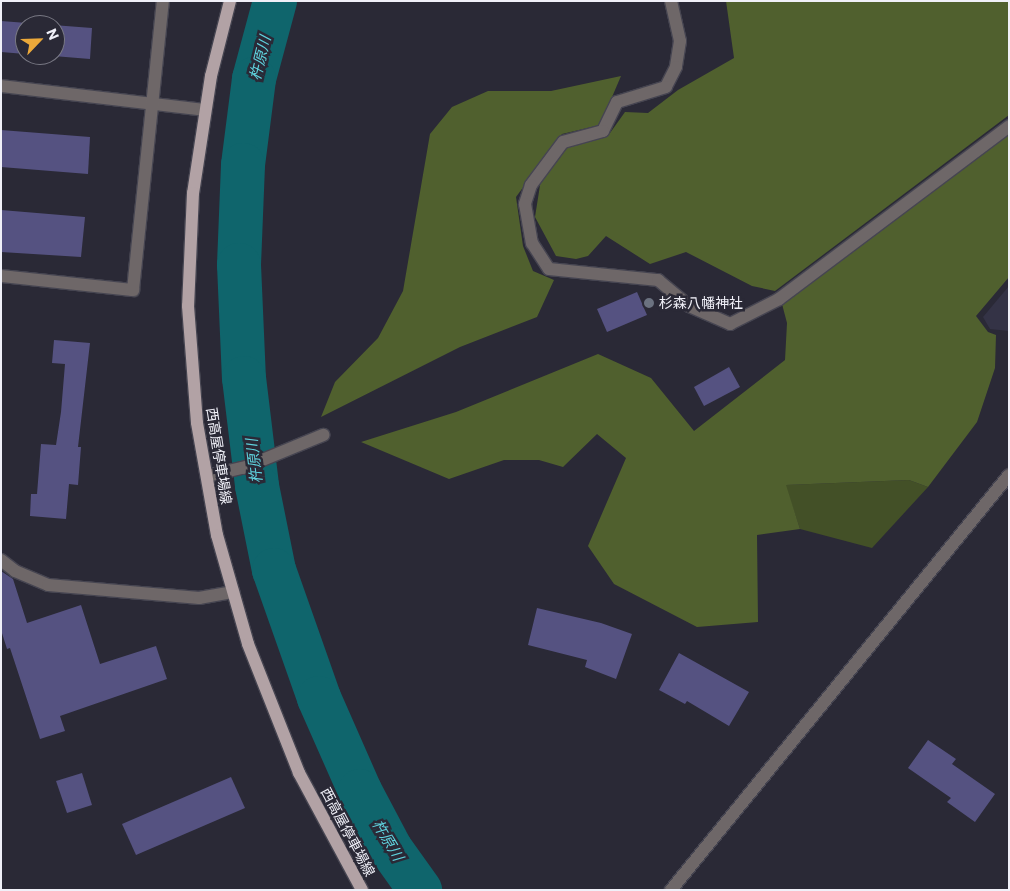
<!DOCTYPE html>
<html>
<head>
<meta charset="utf-8">
<style>
	body { margin:0 }
	#map { position:relative; width:1010px; height:891px; overflow:hidden; background:#2a2936; font-family:Commissioner,"Noto Sans JP",sans-serif }
	div>[style] { position:absolute }
	[style*='--x'] { left:calc(var(--x)*1px); top:calc(var(--y)*1px); width:calc(var(--w)*1px); rotate:calc(var(--a)*1deg) }
	.built>* { inset:0; background:#343346 }
	.green>* { inset:0; background:#435027 }
	.forest>* { inset:0; background:#50602e }
	.river>* { height:44px; margin:-22px; padding:0 22px; transform-origin:22px; border-radius:22px; background:#0f656c }
	.building>* { inset:0; background:#555281 }
	.roads { filter:drop-shadow(1px 0 #464551) drop-shadow(-1px 0 #464551) drop-shadow(0 1px #464551) drop-shadow(0 -1px #464551) }
	.minor>* { height:12px; margin:-6px; padding:0 6px; transform-origin:6px; border-radius:6px; background:#6e6768 }
	.major>* { height:12px; margin:-6px; padding:0 6px; transform-origin:6px; border-radius:6px; background:#b2a2a5 }
	.dots>* { width:14px; height:14px; translate:-50% -50%; box-sizing:border-box; border:2px solid #2a2936; border-radius:50% }
	span { translate:-50% -50%; white-space:nowrap; text-align:center; line-height:1.15; -webkit-text-stroke:5px #2a2936; paint-order:stroke }
	.poi-label { font-size:14px; color:#f0f0f8 }
	.left { translate:0 -50%; text-align:left }
	.street-label { font-size:14px; color:#f0f0f8 }
	.water-label { font-size:15px; color:#5fd2dd; font-style:italic }
	.frame { position:absolute; inset:0; border:2px solid #f0f0f8; pointer-events:none }
	.north { position:absolute; left:15px; top:15px; width:50px; height:50px; box-sizing:border-box; background:#2a2936; border:1px solid #797984; border-radius:50%; rotate:66deg; font-size:14px; font-weight:700; line-height:20px; text-align:center; color:#f0f0f8 }
	.north::after { content:''; display:block; margin:auto; width:18px; height:22px; background:#eca93a; clip-path:polygon(50% 0,100% 100%,50% 72%,0 100%) }
</style>
</head>
<body>
<div id="map">
	<div class="built">
		<div style="clip-path:polygon(1009px 286px,1009px 331px,990px 329px,983px 317px)"></div>
	</div>
	<div class="green">
		<div style="clip-path:polygon(909px 480px,928px 487px,872px 548px,800px 529px,785px 485px)"></div>
	</div>
	<div class="forest">
		<div style="clip-path:polygon(726px 1px,1009px 1px,1009px 115px,775px 291px,752px 286px,686px 252px,650px 264px,606px 236px,588px 256px,576px 259px,556px 256px,535px 217px,541px 179px,568px 145px,610px 133px,625px 112px,648px 113px,678px 90px,734px 58px)"></div>
		<div style="clip-path:polygon(621px 76px,600px 125px,562px 134px,516px 197px,523px 246px,533px 271px,554px 280px,537px 317px,460px 347px,321px 417px,335px 382px,378px 338px,403px 291px,430px 134px,452px 107px,488px 91px,551px 91px)"></div>
		<div style="clip-path:polygon(1009px 133px,1009px 277px,976px 316px,988px 332px,996px 335px,995px 368px,977px 422px,928px 487px,909px 480px,786px 485px,800px 529px,757px 535px,758px 622px,697px 627px,614px 584px,588px 546px,626px 458px,597px 434px,563px 467px,539px 460px,504px 460px,449px 479px,361px 442px,456px 412px,598px 354px,651px 378px,694px 431px,785px 360px,787px 323px,782px 304px)"></div>
	</div>
	<div class="river">
		<div style="--x:275;--y:1;--w:81;--a:105.1"></div>
		<div style="--x:254;--y:79;--w:87;--a:97.3"></div>
		<div style="--x:243;--y:165;--w:100;--a:92.3"></div>
		<div style="--x:239;--y:265;--w:113;--a:87.5"></div>
		<div style="--x:244;--y:378;--w:109;--a:83.1"></div>
		<div style="--x:257;--y:486;--w:86;--a:78.6"></div>
		<div style="--x:274;--y:570;--w:136;--a:70.6"></div>
		<div style="--x:319;--y:698;--w:102;--a:66.2"></div>
		<div style="--x:360;--y:791;--w:64;--a:62.2"></div>
		<div style="--x:390;--y:848;--w:52;--a:54.5"></div>
	</div>
	<div class="building">
		<div style="clip-path:polygon(1px 21px,92px 28px,90px 59px,41px 55px,55px 55px,55px 25px,25px 25px,25px 54px,1px 52px)"></div>
		<div style="clip-path:polygon(1px 130px,90px 137px,88px 174px,1px 167px)"></div>
		<div style="clip-path:polygon(1px 210px,85px 217px,81px 257px,1px 252px)"></div>
		<div style="clip-path:polygon(637px 292px,647px 315px,607px 332px,597px 309px)"></div>
		<div style="clip-path:polygon(54px 340px,90px 343px,78px 447px,81px 447px,78px 485px,69px 484px,66px 519px,30px 516px,31px 494px,37px 494px,41px 444px,56px 445px,61px 412px,65px 364px,52px 363px)"></div>
		<div style="clip-path:polygon(729px 367px,740px 387px,704px 406px,694px 387px)"></div>
		<div style="clip-path:polygon(1px 571px,13px 579px,27px 623px,81px 605px,100px 664px,156px 646px,167px 679px,60px 716px,65px 731px,40px 739px,10px 648px,7px 649px,1px 630px)"></div>
		<div style="clip-path:polygon(537px 608px,601px 623px,632px 634px,616px 679px,585px 667px,587px 660px,528px 645px)"></div>
		<div style="clip-path:polygon(679px 653px,749px 692px,729px 726px,687px 701px,685px 704px,659px 690px)"></div>
		<div style="clip-path:polygon(928px 740px,956px 759px,952px 764px,995px 794px,975px 822px,947px 802px,951px 798px,908px 768px)"></div>
		<div style="clip-path:polygon(82px 773px,92px 805px,67px 813px,56px 781px)"></div>
		<div style="clip-path:polygon(231px 777px,245px 808px,136px 855px,122px 824px)"></div>
	</div>
	<div class="roads">
		<div class="minor">
			<div style="--x:671;--y:1;--w:41;--a:77.3"></div>
			<div style="--x:680;--y:41;--w:26;--a:99"></div>
			<div style="--x:676;--y:67;--w:22;--a:117"></div>
			<div style="--x:666;--y:87;--w:51;--a:163"></div>
			<div style="--x:617;--y:102;--w:32;--a:116"></div>
			<div style="--x:603;--y:131;--w:41;--a:164.6"></div>
			<div style="--x:563;--y:142;--w:54;--a:126.7"></div>
			<div style="--x:531;--y:185;--w:20;--a:108"></div>
			<div style="--x:525;--y:204;--w:40;--a:80"></div>
			<div style="--x:532;--y:243;--w:31;--a:57"></div>
			<div style="--x:549;--y:269;--w:110;--a:5.8"></div>
			<div style="--x:658;--y:280;--w:40;--a:40"></div>
			<div style="--x:689;--y:306;--w:45;--a:23.7"></div>
			<div style="--x:730;--y:324;--w:55;--a:-27"></div>
			<div style="--x:779;--y:299;--w:288;--a:-36.9"></div>
			<div style="--x:1;--y:86;--w:205;--a:6.7"></div>
			<div style="--x:1;--y:276;--w:133;--a:6.1"></div>
			<div style="--x:133;--y:290;--w:291;--a:-84.1"></div>
			<div style="--x:207;--y:476;--w:37;--a:-13"></div>
			<div style="--x:243;--y:468;--w:87;--a:-22.4"></div>
			<div style="--x:1;--y:560;--w:18;--a:38"></div>
			<div style="--x:15;--y:571;--w:36;--a:23"></div>
			<div style="--x:48;--y:585;--w:152;--a:4.9"></div>
			<div style="--x:199;--y:598;--w:35;--a:-10"></div>
			<div style="--x:671;--y:890;--w:535;--a:-50.84"></div>
		</div>
		<div class="major">
			<div style="--x:230;--y:1;--w:77;--a:104.2"></div>
			<div style="--x:211;--y:76;--w:118;--a:98.7"></div>
			<div style="--x:193;--y:193;--w:113;--a:92.5"></div>
			<div style="--x:188;--y:306;--w:117;--a:85.6"></div>
			<div style="--x:197;--y:423;--w:114;--a:79.9"></div>
			<div style="--x:217;--y:535;--w:113;--a:74.1"></div>
			<div style="--x:248;--y:644;--w:139;--a:68.4"></div>
			<div style="--x:299;--y:773;--w:133;--a:61.7"></div>
		</div>
	</div>
	<div class="dots">
		<div style="left:649px;top:303px;background:#6b7280"></div>
	</div>
	<div class="poi-label">
		<span class="left" style="left:659px;top:303px">杉森八幡神社</span>
	</div>
	<div class="street-label">
		<span style="left:219px;top:456px;rotate:81deg">西高屋停車場線</span>
		<span style="left:348px;top:832px;rotate:62deg">西高屋停車場線</span>
	</div>
	<div class="water-label">
		<span style="left:260px;top:58px;rotate:-76deg">杵原川</span>
		<span style="left:254px;top:461px;rotate:-97deg">杵原川</span>
		<span style="left:388px;top:840px;rotate:59deg">杵原川</span>
	</div>
	<div class="frame"></div>
	<div class="north">N</div>
</div>
</body>
</html>
